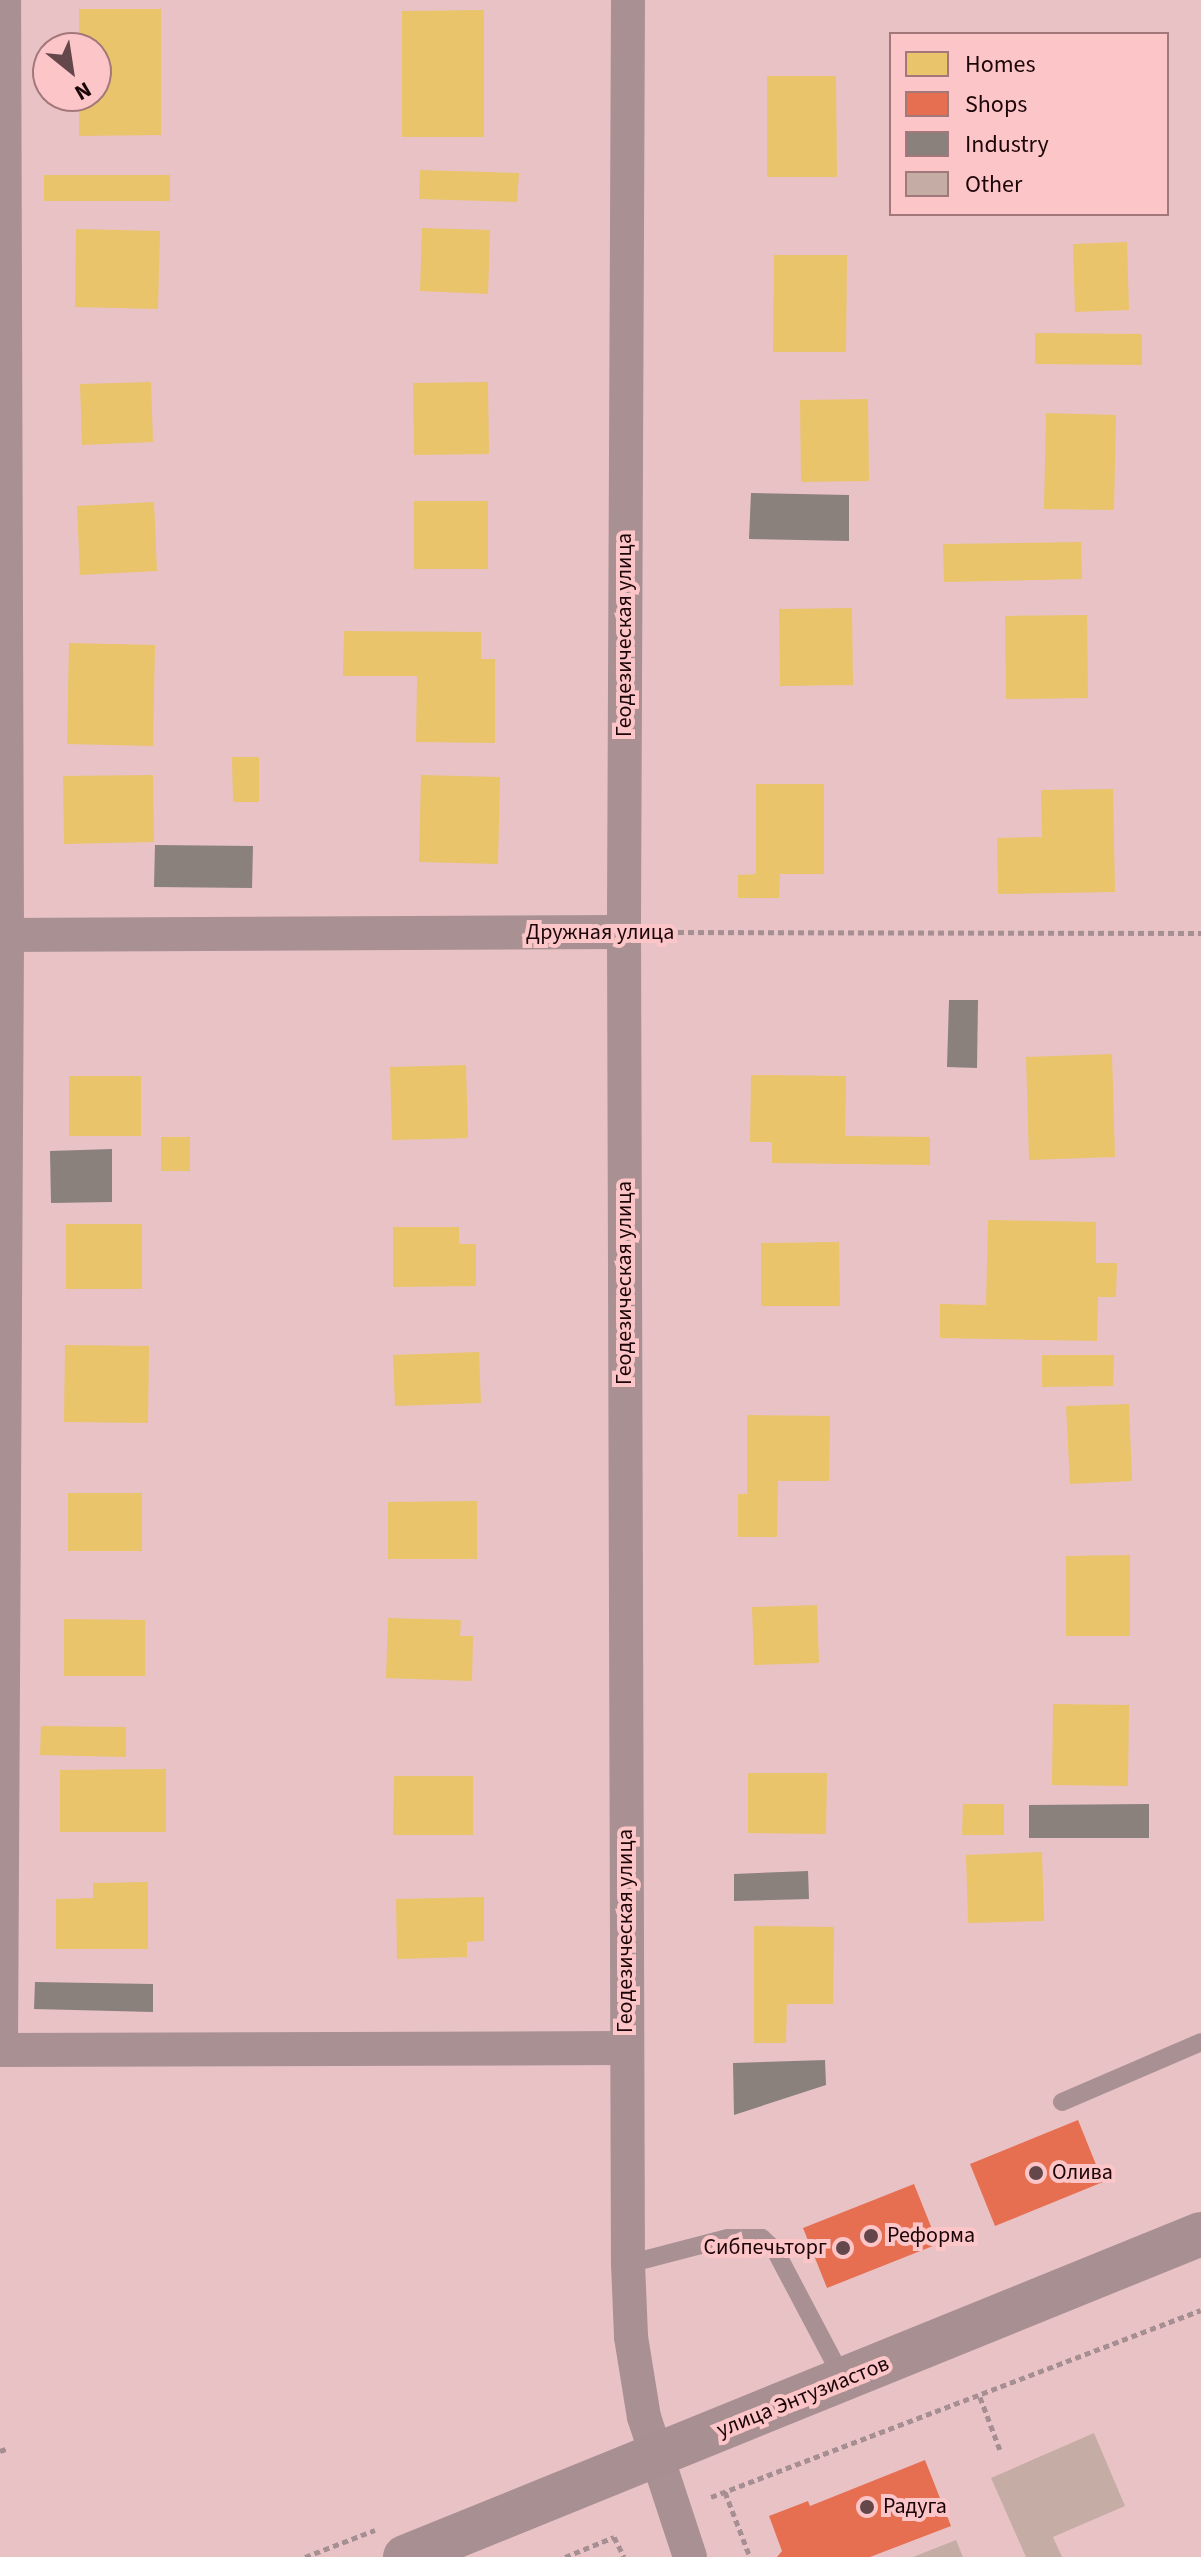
<!DOCTYPE html>
<html>
<head>
<meta charset="utf-8">
<style>
	body { margin:0 }
	#map { position:relative; width:1201px; height:2557px; overflow:hidden; background:#e9c2c6; font-family:"Source Sans 3",sans-serif }
	div>[style] { position:absolute }
	[style*='--x'] { left:calc(var(--x)*1px); top:calc(var(--y)*1px); width:calc(var(--w)*1px); rotate:calc(var(--a)*1deg) }
	.homes>* { inset:0; background:#e9c46a }
	.shops>* { inset:0; background:#e76f51 }
	.industry>* { inset:0; background:#8a817c }
	.building>* { inset:0; background:#c5ada5 }
	.path>* { height:5px; margin-top:-2.5px; transform-origin:0; background:repeating-linear-gradient(90deg,#a68f92 0 6px,transparent 0 10px) }
	.lane>* { height:18px; margin:-9px; padding:0 9px; transform-origin:9px; border-radius:9px; background:#a89093 }
	.street>* { height:34px; margin:-17px; padding:0 17px; transform-origin:17px; border-radius:17px; background:#a89093 }
	.secondary>* { height:44px; margin:-22px; padding:0 22px; transform-origin:22px; border-radius:22px; background:#a88f91 }
	.dots>* { width:22px; height:22px; translate:-50% -50%; box-sizing:border-box; border:4px solid #fcc5c8; border-radius:50% }
	span { translate:-50% -50%; white-space:nowrap; text-align:center; line-height:1.15; -webkit-text-stroke:8px #fcc5c8; paint-order:stroke }
	.street-label { font-size:22px; color:#1b0508 }
	.poi-label { font-size:22px; color:#1b0508 }
	.left { translate:0 -50%; text-align:left }
	.right { translate:-100% -50%; text-align:right }
	.legend { position:absolute; left:889px; top:32px; width:280px; height:184px; box-sizing:border-box; background:#fcc5c8; border:2px solid #a2787b; margin:0; padding:10px 14px; list-style:none; font-size:24px; color:#1b0508 }
	.legend li { display:flex; align-items:center; gap:16px; height:40px }
	.legend b { width:40px; border:2px solid #a2787b }
	.north { position:absolute; left:32px; top:32px; width:80px; height:80px; box-sizing:border-box; background:#fcc5c8; border:2px solid #a2787b; border-radius:50%; rotate:150deg; font-size:22px; font-weight:700; line-height:32px; text-align:center; color:#1b0508 }
	.north::after { content:''; display:block; margin:auto; width:28px; height:36px; background:#63474a; clip-path:polygon(50% 0,100% 100%,50% 72%,0 100%) }
</style>
</head>
<body>
<div id="map">
	<div class="homes">
		<div style="clip-path:polygon(79px 9px,161px 9px,161px 135px,79px 136px,79px 96px,96px 96px,96px 48px,79px 48px)"></div>
		<div style="clip-path:polygon(484px 10px,484px 137px,402px 137px,402px 11px)"></div>
		<div style="clip-path:polygon(767px 76px,836px 76px,837px 177px,767px 177px)"></div>
		<div style="clip-path:polygon(420px 170px,519px 173px,517px 202px,419px 199px)"></div>
		<div style="clip-path:polygon(44px 175px,170px 175px,170px 201px,44px 201px)"></div>
		<div style="clip-path:polygon(422px 228px,490px 230px,488px 294px,420px 291px)"></div>
		<div style="clip-path:polygon(76px 229px,160px 231px,158px 309px,75px 307px)"></div>
		<div style="clip-path:polygon(1127px 242px,1129px 310px,1075px 312px,1073px 244px)"></div>
		<div style="clip-path:polygon(774px 255px,847px 255px,846px 352px,773px 352px)"></div>
		<div style="clip-path:polygon(1035px 333px,1142px 334px,1142px 365px,1035px 364px)"></div>
		<div style="clip-path:polygon(151px 382px,153px 442px,82px 445px,80px 384px)"></div>
		<div style="clip-path:polygon(488px 382px,489px 454px,414px 455px,413px 383px)"></div>
		<div style="clip-path:polygon(868px 399px,869px 481px,801px 482px,800px 400px)"></div>
		<div style="clip-path:polygon(1046px 413px,1116px 415px,1114px 510px,1044px 509px)"></div>
		<div style="clip-path:polygon(414px 501px,488px 501px,488px 569px,414px 569px)"></div>
		<div style="clip-path:polygon(154px 502px,157px 571px,80px 575px,77px 506px)"></div>
		<div style="clip-path:polygon(1081px 542px,1082px 579px,944px 582px,943px 544px)"></div>
		<div style="clip-path:polygon(852px 608px,853px 685px,780px 686px,779px 609px)"></div>
		<div style="clip-path:polygon(1087px 615px,1088px 698px,1006px 699px,1005px 616px)"></div>
		<div style="clip-path:polygon(344px 631px,481px 632px,481px 659px,495px 659px,495px 743px,416px 742px,417px 676px,343px 676px)"></div>
		<div style="clip-path:polygon(69px 643px,155px 645px,153px 746px,67px 744px)"></div>
		<div style="clip-path:polygon(232px 757px,259px 757px,259px 802px,233px 802px)"></div>
		<div style="clip-path:polygon(153px 775px,154px 842px,64px 844px,63px 776px)"></div>
		<div style="clip-path:polygon(421px 775px,500px 777px,498px 864px,419px 862px)"></div>
		<div style="clip-path:polygon(756px 784px,824px 784px,824px 874px,780px 874px,779px 898px,738px 898px,738px 875px,756px 874px)"></div>
		<div style="clip-path:polygon(1113px 789px,1115px 892px,998px 894px,997px 838px,1042px 837px,1041px 790px)"></div>
		<div style="clip-path:polygon(1112px 1054px,1115px 1157px,1029px 1160px,1026px 1057px)"></div>
		<div style="clip-path:polygon(466px 1065px,468px 1138px,392px 1140px,390px 1067px)"></div>
		<div style="clip-path:polygon(751px 1075px,846px 1076px,845px 1136px,930px 1137px,930px 1165px,772px 1163px,772px 1142px,750px 1142px)"></div>
		<div style="clip-path:polygon(69px 1076px,141px 1076px,141px 1136px,69px 1136px)"></div>
		<div style="clip-path:polygon(161px 1137px,190px 1137px,190px 1171px,161px 1171px)"></div>
		<div style="clip-path:polygon(988px 1220px,1096px 1222px,1096px 1263px,1117px 1263px,1116px 1297px,1098px 1297px,1097px 1341px,940px 1338px,940px 1304px,986px 1305px)"></div>
		<div style="clip-path:polygon(66px 1224px,142px 1224px,142px 1289px,66px 1289px)"></div>
		<div style="clip-path:polygon(393px 1227px,459px 1227px,459px 1244px,476px 1244px,476px 1286px,393px 1287px)"></div>
		<div style="clip-path:polygon(839px 1242px,840px 1306px,761px 1306px,761px 1243px)"></div>
		<div style="clip-path:polygon(65px 1345px,149px 1346px,148px 1423px,64px 1422px)"></div>
		<div style="clip-path:polygon(479px 1352px,481px 1403px,395px 1406px,393px 1355px)"></div>
		<div style="clip-path:polygon(1042px 1355px,1114px 1355px,1113px 1386px,1042px 1387px)"></div>
		<div style="clip-path:polygon(1129px 1404px,1132px 1481px,1070px 1484px,1066px 1406px)"></div>
		<div style="clip-path:polygon(747px 1415px,830px 1416px,829px 1481px,778px 1481px,777px 1537px,738px 1537px,738px 1494px,747px 1494px)"></div>
		<div style="clip-path:polygon(68px 1493px,142px 1493px,142px 1551px,68px 1551px)"></div>
		<div style="clip-path:polygon(477px 1501px,477px 1559px,388px 1559px,388px 1502px)"></div>
		<div style="clip-path:polygon(1130px 1555px,1130px 1636px,1066px 1636px,1066px 1556px)"></div>
		<div style="clip-path:polygon(817px 1605px,819px 1663px,754px 1665px,752px 1607px)"></div>
		<div style="clip-path:polygon(388px 1618px,461px 1620px,460px 1636px,473px 1636px,472px 1681px,386px 1678px)"></div>
		<div style="clip-path:polygon(64px 1619px,145px 1620px,145px 1676px,64px 1676px)"></div>
		<div style="clip-path:polygon(1053px 1704px,1129px 1705px,1128px 1786px,1052px 1785px)"></div>
		<div style="clip-path:polygon(41px 1726px,126px 1727px,126px 1757px,40px 1755px)"></div>
		<div style="clip-path:polygon(166px 1769px,166px 1832px,60px 1832px,60px 1770px)"></div>
		<div style="clip-path:polygon(748px 1773px,827px 1773px,826px 1834px,748px 1833px)"></div>
		<div style="clip-path:polygon(394px 1776px,473px 1776px,473px 1835px,393px 1835px)"></div>
		<div style="clip-path:polygon(963px 1804px,1004px 1804px,1004px 1835px,962px 1835px)"></div>
		<div style="clip-path:polygon(1042px 1852px,1044px 1921px,968px 1923px,966px 1855px)"></div>
		<div style="clip-path:polygon(148px 1882px,148px 1949px,56px 1949px,56px 1899px,93px 1898px,93px 1883px)"></div>
		<div style="clip-path:polygon(484px 1897px,484px 1941px,467px 1942px,467px 1957px,397px 1959px,396px 1899px)"></div>
		<div style="clip-path:polygon(754px 1926px,834px 1927px,833px 2004px,787px 2004px,786px 2043px,754px 2043px)"></div>
	</div>
	<div class="shops">
		<div style="clip-path:polygon(1078px 2120px,1103px 2182px,995px 2226px,970px 2164px)"></div>
		<div style="clip-path:polygon(914px 2184px,938px 2244px,827px 2288px,803px 2228px)"></div>
		<div style="clip-path:polygon(925px 2460px,951px 2526px,870px 2557px,777px 2557px,782px 2551px,769px 2516px,808px 2501px,810px 2506px)"></div>
	</div>
	<div class="industry">
		<div style="clip-path:polygon(751px 493px,849px 495px,849px 541px,749px 539px)"></div>
		<div style="clip-path:polygon(155px 845px,253px 846px,252px 888px,154px 887px)"></div>
		<div style="clip-path:polygon(949px 1000px,978px 1000px,977px 1068px,947px 1067px)"></div>
		<div style="clip-path:polygon(112px 1149px,112px 1202px,51px 1203px,50px 1151px)"></div>
		<div style="clip-path:polygon(1149px 1804px,1149px 1838px,1029px 1838px,1029px 1805px)"></div>
		<div style="clip-path:polygon(808px 1871px,809px 1899px,734px 1901px,734px 1874px)"></div>
		<div style="clip-path:polygon(35px 1982px,153px 1984px,153px 2012px,34px 2009px)"></div>
		<div style="clip-path:polygon(825px 2060px,826px 2085px,734px 2115px,733px 2063px)"></div>
	</div>
	<div class="building">
		<div style="clip-path:polygon(1094px 2433px,1125px 2506px,1053px 2537px,1062px 2557px,1026px 2557px,991px 2478px)"></div>
		<div style="clip-path:polygon(956px 2540px,963px 2557px,913px 2557px)"></div>
	</div>
	<div class="path">
		<div style="--x:658;--y:932;--w:543;--a:0.11"></div>
		<div style="--x:980;--y:2397;--w:57;--a:69.3"></div>
		<div style="--x:0;--y:2451;--w:9;--a:-18"></div>
		<div style="--x:725;--y:2492;--w:70;--a:69"></div>
		<div style="--x:711;--y:2497;--w:524;--a:-20.89"></div>
		<div style="--x:305;--y:2557;--w:75;--a:-21.1"></div>
		<div style="--x:565;--y:2557;--w:53;--a:-22.2"></div>
		<div style="--x:614;--y:2537;--w:22;--a:63"></div>
	</div>
	<div class="lane">
		<div style="--x:1062;--y:2102;--w:151;--a:-23.3"></div>
		<div style="--x:628;--y:2264;--w:103;--a:-14.6"></div>
		<div style="--x:728;--y:2238;--w:34;--a:0"></div>
		<div style="--x:762;--y:2238;--w:18;--a:43"></div>
		<div style="--x:775;--y:2250;--w:148;--a:62.2"></div>
	</div>
	<div class="street">
		<div style="--x:628;--y:0;--w:932;--a:90.25"></div>
		<div style="--x:624;--y:932;--w:1332;--a:89.83"></div>
		<div style="--x:628;--y:2264;--w:73;--a:87.6"></div>
		<div style="--x:631;--y:2337;--w:81;--a:80.8"></div>
		<div style="--x:644;--y:2417;--w:147;--a:71.8"></div>
		<div style="--x:0;--y:935;--w:624;--a:-0.28"></div>
		<div style="--x:0;--y:2050;--w:626;--a:-0.18"></div>
		<div style="--x:1;--y:2050;--w:1115;--a:-89.69"></div>
		<div style="--x:7;--y:935;--w:935;--a:-90.18"></div>
	</div>
	<div class="secondary">
		<div style="--x:405;--y:2557;--w:859;--a:-22.09"></div>
	</div>
	<div class="dots">
		<div style="left:1036px;top:2173px;background:#63474a"></div>
		<div style="left:871px;top:2236px;background:#63474a"></div>
		<div style="left:843px;top:2248px;background:#63474a"></div>
		<div style="left:867px;top:2507px;background:#63474a"></div>
	</div>
	<div class="street-label">
		<span style="left:625px;top:635px;rotate:-90deg">Геодезическая улица</span>
		<span style="left:600px;top:933px">Дружная улица</span>
		<span style="left:625px;top:1283px;rotate:-90deg">Геодезическая улица</span>
		<span style="left:626px;top:1931px;rotate:-90deg">Геодезическая улица</span>
		<span style="left:803px;top:2397px;rotate:-22deg">улица Энтузиастов</span>
	</div>
	<div class="poi-label">
		<span class="left" style="left:1052px;top:2173px">Олива</span>
		<span class="left" style="left:887px;top:2236px">Реформа</span>
		<span class="right" style="left:827px;top:2248px">Сибпечьторг</span>
		<span class="left" style="left:883px;top:2507px">Радуга</span>
	</div>
	<ul class="legend">
	<li><b style="height:22px;background:#e9c46a"></b>Homes</li>
	<li><b style="height:22px;background:#e76f51"></b>Shops</li>
	<li><b style="height:22px;background:#8a817c"></b>Industry</li>
	<li><b style="height:22px;background:#c5ada5"></b>Other</li>
	</ul>
	<div class="north">N</div>
</div>
</body>
</html>
